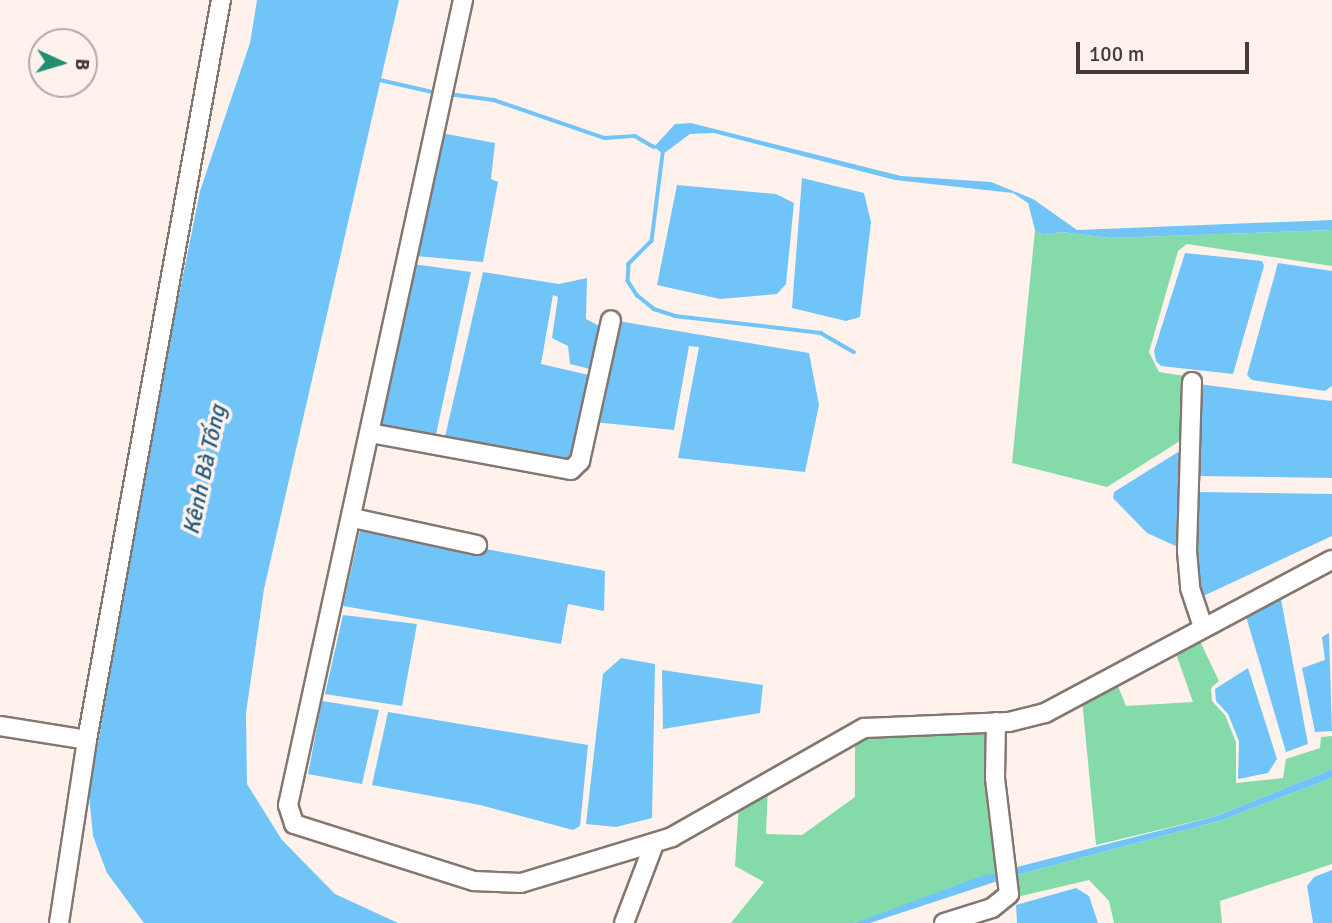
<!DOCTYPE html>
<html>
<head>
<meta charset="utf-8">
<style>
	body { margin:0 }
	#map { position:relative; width:1332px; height:923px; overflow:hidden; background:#fff2ed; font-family:Signika,sans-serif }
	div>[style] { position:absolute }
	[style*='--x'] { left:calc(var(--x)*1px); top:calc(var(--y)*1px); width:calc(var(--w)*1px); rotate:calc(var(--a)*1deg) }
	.forest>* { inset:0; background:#84daa9 }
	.water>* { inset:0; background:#71c4f8 }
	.stream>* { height:3.5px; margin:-1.75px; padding:0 1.75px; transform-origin:1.75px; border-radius:1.75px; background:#71c4f8 }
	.roads { filter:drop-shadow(2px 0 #847670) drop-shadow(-2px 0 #847670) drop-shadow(0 2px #847670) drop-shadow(0 -2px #847670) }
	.minor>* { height:18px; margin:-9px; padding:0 9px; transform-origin:9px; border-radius:9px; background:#fff }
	span { translate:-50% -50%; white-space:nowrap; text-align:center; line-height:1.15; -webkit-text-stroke:7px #fff2ed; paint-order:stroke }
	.water-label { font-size:23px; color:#1f5c7f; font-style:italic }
	.north { position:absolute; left:28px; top:28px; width:70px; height:70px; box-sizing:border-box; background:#fff2ed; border:2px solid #b3a9a5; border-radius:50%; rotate:94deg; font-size:19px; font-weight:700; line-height:28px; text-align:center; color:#423c39 }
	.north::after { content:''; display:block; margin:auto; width:24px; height:32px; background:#1f8f70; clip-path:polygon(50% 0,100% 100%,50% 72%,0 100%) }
	.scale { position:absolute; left:1076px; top:42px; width:173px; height:32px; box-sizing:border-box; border:4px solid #423c39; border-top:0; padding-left:9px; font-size:21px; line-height:24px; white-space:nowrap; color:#423c39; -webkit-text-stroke:5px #fff2ed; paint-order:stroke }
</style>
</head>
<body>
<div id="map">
	<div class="forest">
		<div style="clip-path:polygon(1035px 230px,1044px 235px,1060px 232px,1110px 238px,1332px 230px,1332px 266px,1187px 244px,1178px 251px,1149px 352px,1159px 372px,1185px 376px,1183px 439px,1107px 487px,1012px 463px)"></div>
		<div style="clip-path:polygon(1197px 635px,1219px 681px,1211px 688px,1212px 701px,1225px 715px,1236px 742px,1236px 783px,1283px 778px,1286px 759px,1320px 748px,1321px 737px,1332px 736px,1332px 769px,1217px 816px,1096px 845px,1082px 700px,1116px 681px,1126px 706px,1193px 702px,1174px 648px)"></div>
		<div style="clip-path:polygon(992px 726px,1002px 871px,854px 923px,731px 923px,764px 882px,735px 866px,739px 803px,768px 786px,766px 834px,802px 835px,855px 797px,855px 737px)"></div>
		<div style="clip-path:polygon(1332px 778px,1332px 864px,1220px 901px,1222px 923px,1114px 923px,1109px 901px,1089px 880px,1013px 898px,1013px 876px,1219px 821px)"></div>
	</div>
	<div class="water">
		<div style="clip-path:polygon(257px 0,399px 0,264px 589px,246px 713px,247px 784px,282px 840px,335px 894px,398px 923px,144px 923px,107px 873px,93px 836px,89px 795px,156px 410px,200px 191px,250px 43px)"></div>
		<div style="clip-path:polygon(691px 123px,901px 176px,991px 182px,1033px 199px,1077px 230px,1332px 220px,1332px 230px,1110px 238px,1060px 232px,1044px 235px,1035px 230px,1028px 203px,1013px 193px,895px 180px,714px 133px,690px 134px,663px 154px,654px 147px,675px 124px)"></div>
		<div style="clip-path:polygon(441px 133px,495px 143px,491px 179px,498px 182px,483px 262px,416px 256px)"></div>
		<div style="clip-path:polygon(802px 178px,864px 193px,871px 222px,860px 317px,846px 321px,792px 308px)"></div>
		<div style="clip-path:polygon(677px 185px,776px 194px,794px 203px,786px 284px,777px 294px,720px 299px,657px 285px)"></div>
		<div style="clip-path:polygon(1185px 253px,1262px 261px,1264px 266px,1233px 374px,1161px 366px,1156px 361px,1154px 351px)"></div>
		<div style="clip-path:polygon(1278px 263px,1332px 271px,1332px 386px,1325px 391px,1252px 380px,1247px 375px)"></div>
		<div style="clip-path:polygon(413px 264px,471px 272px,435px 439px,376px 427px)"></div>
		<div style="clip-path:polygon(483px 272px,559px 284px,587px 278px,586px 319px,603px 328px,594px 370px,570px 364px,568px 346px,552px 338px,558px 297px,553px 295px,541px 364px,593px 376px,573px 462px,444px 441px)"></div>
		<div style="clip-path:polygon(618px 321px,809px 353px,819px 405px,805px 472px,678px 458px,699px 347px,689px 346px,674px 430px,593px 422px)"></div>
		<div style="clip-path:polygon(1198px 384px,1332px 401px,1332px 478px,1197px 476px)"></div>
		<div style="clip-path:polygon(1178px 452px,1182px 454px,1183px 543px,1178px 547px,1147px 533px,1113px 498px,1114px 492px)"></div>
		<div style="clip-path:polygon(1195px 492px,1332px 494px,1332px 536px,1201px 597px,1194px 550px)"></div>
		<div style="clip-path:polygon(361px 526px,605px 571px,604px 611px,568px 604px,561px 644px,343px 606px)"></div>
		<div style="clip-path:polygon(1280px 594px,1308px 744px,1286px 752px,1245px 613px)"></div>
		<div style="clip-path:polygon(343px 615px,417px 624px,402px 706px,325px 694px)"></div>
		<div style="clip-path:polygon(1329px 633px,1332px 731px,1315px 732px,1302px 668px,1325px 660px,1322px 637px)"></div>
		<div style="clip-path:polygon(621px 658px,655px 664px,652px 818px,616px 827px,586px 824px,603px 674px)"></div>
		<div style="clip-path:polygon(1248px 668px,1277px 759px,1268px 773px,1238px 779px,1239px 741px,1228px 714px,1216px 701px,1215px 689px)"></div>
		<div style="clip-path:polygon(662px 670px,763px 685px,760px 713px,663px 729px)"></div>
		<div style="clip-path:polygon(322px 701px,379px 710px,362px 784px,308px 774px)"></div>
		<div style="clip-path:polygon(388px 712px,588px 745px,580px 826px,573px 830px,480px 805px,372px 785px)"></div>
		<div style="clip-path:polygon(1332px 769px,1332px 778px,1219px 821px,1013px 876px,870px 923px,854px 923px,982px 876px,1217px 816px)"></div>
		<div style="clip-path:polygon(1332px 870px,1332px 923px,1313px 923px,1307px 886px,1314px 877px)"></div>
		<div style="clip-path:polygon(1076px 888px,1089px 896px,1098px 923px,1017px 923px,1016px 905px)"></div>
	</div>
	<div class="stream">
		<div style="--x:380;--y:80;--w:58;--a:12.8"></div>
		<div style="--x:448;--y:94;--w:46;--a:7.4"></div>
		<div style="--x:494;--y:100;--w:117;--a:18.9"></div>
		<div style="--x:605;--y:138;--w:30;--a:-4"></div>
		<div style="--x:635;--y:136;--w:22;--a:30"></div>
		<div style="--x:663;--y:154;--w:88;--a:97.2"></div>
		<div style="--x:652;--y:241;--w:33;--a:135"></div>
		<div style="--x:629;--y:264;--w:17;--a:93"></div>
		<div style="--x:628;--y:281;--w:17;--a:57"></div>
		<div style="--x:637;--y:295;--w:22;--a:39"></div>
		<div style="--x:654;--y:309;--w:22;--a:18"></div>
		<div style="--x:675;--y:316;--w:147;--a:6.6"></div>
		<div style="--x:821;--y:333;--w:38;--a:30"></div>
	</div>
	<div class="roads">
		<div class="minor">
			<div style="--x:463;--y:0;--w:824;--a:102.26"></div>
			<div style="--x:288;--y:805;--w:20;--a:72"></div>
			<div style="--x:294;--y:824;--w:189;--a:17.6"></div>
			<div style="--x:474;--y:881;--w:47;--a:2.4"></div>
			<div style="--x:521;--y:883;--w:158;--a:-16.9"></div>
			<div style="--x:672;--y:837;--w:221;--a:-29.6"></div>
			<div style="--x:864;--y:728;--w:145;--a:-2.4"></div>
			<div style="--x:1009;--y:722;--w:37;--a:-14"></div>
			<div style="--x:1045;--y:713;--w:325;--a:-28.1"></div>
			<div style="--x:1192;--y:382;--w:169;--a:91.7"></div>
			<div style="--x:1187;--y:551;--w:37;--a:85"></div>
			<div style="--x:1190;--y:588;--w:41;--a:71.6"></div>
			<div style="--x:370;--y:433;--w:204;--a:10.4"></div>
			<div style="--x:571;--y:470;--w:13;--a:-45"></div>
			<div style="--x:580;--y:461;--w:144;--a:-77.6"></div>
			<div style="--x:353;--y:518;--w:127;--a:12.3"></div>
			<div style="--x:0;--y:726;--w:88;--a:9.1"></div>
			<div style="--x:59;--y:923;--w:185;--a:-81.3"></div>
			<div style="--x:87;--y:740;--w:752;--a:-79.74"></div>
			<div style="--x:624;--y:923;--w:85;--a:-69.2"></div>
			<div style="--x:944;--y:923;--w:50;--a:-17.4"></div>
			<div style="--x:992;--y:908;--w:22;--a:-39"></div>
			<div style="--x:1009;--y:894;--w:117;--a:-96.9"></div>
			<div style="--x:995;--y:778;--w:56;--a:-89"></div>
		</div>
	</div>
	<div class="water-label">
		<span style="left:205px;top:470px;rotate:-78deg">Kênh Bà Tống</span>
	</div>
	<div class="north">B</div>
	<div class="scale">100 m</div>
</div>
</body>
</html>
